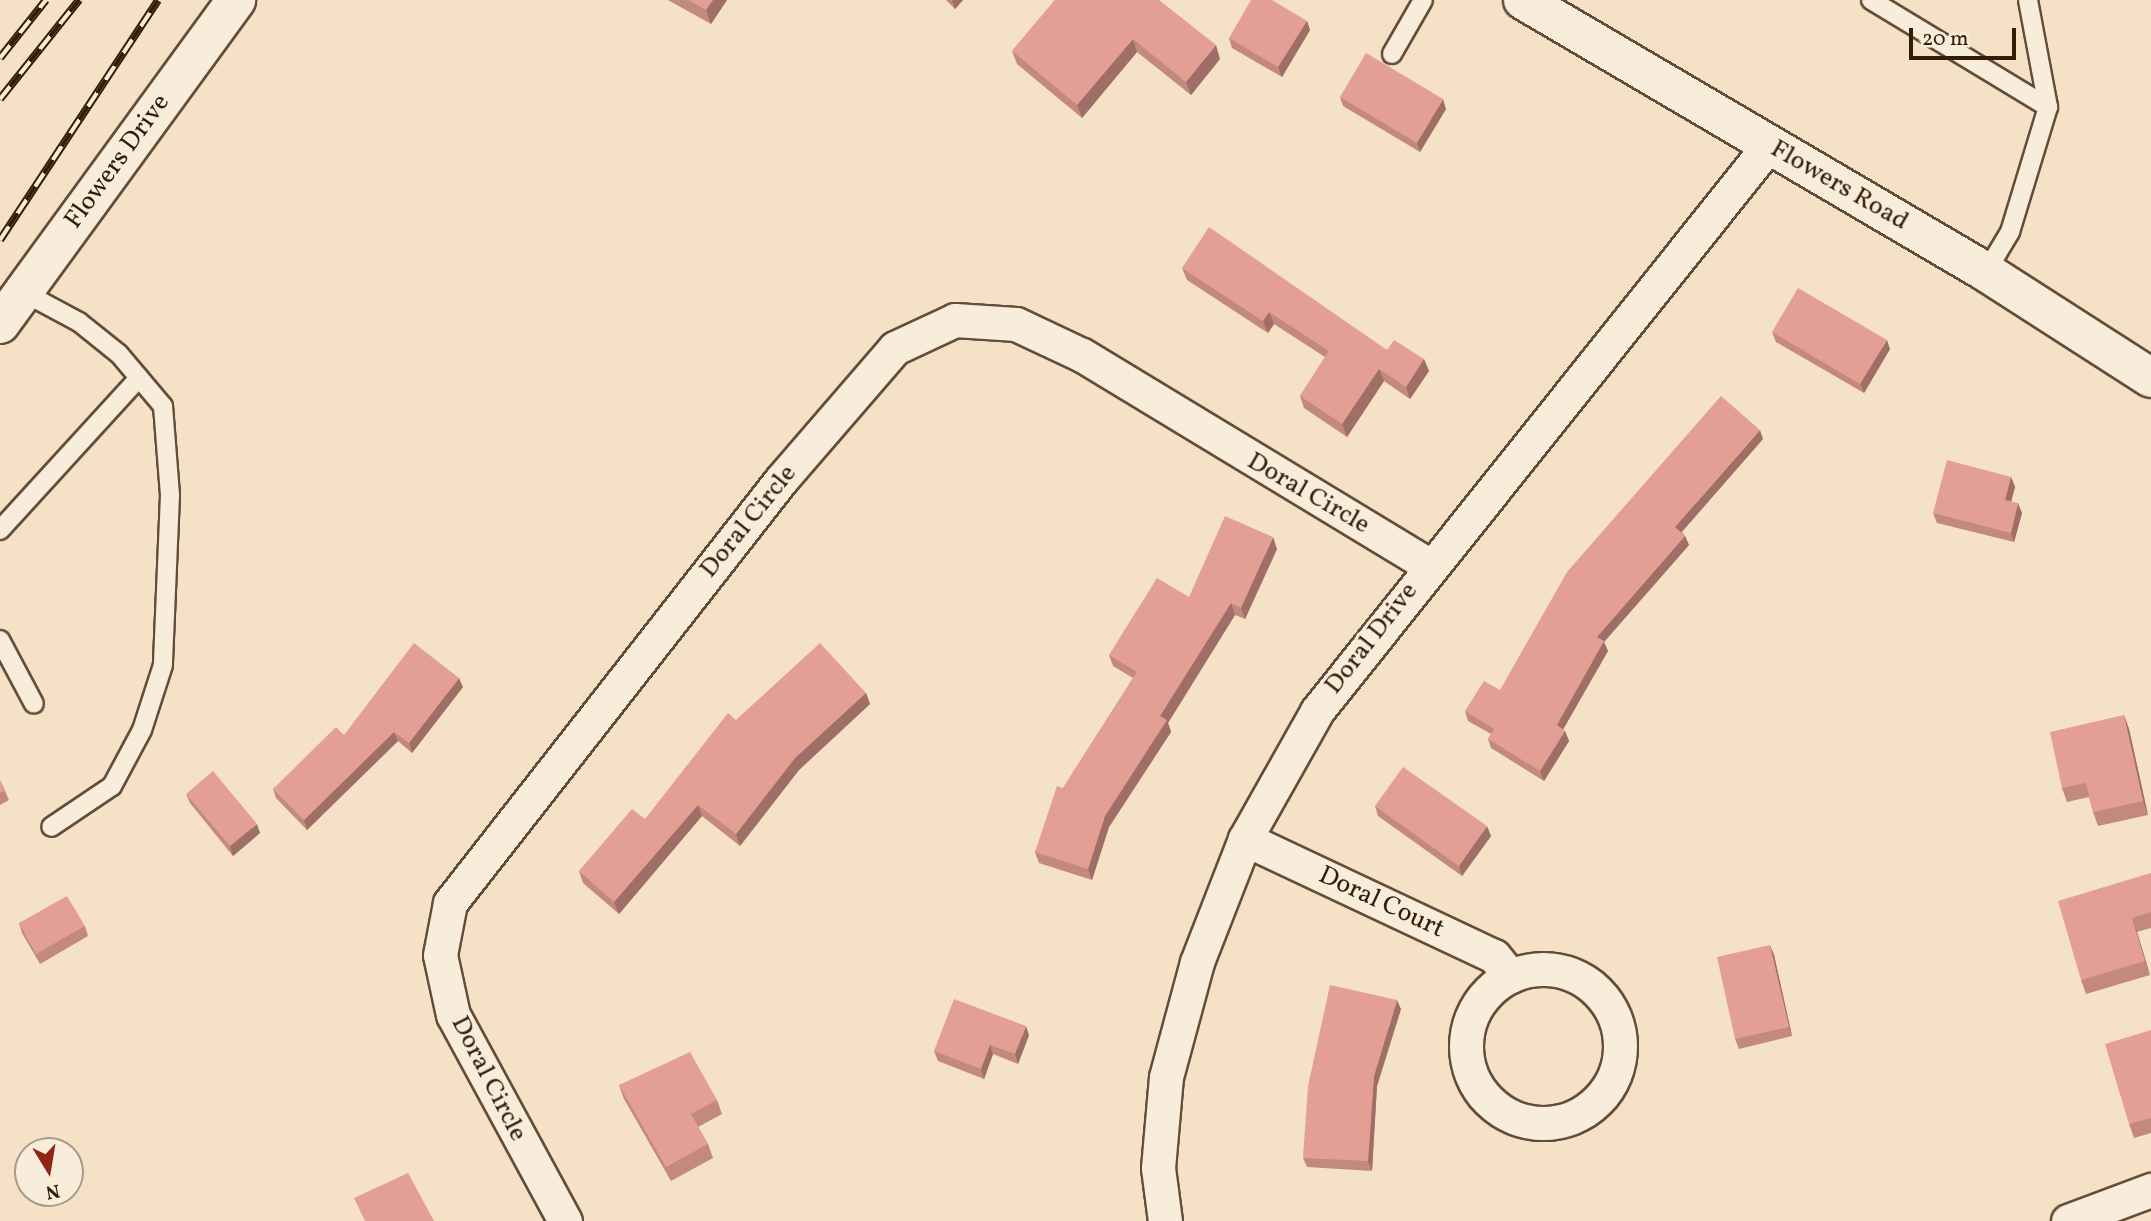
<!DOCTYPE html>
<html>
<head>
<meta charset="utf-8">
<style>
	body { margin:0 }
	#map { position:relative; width:2151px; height:1221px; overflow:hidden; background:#f5e1c6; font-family:Vollkorn,serif }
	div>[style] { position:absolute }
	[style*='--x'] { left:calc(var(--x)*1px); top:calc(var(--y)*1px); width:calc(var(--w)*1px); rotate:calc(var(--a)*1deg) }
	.roads { filter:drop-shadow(2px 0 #644d38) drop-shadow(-2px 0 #644d38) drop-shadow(0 2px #644d38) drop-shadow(0 -2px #644d38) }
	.service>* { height:18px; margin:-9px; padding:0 9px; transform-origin:9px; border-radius:9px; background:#f8ecda }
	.minor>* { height:33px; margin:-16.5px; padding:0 16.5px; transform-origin:16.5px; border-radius:16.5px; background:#f8ecda }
	.minor>.ring { margin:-16.5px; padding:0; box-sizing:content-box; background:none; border:33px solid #f8ecda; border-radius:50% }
	.tertiary>* { height:38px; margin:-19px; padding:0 19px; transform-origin:19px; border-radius:19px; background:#f8ecda }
	.rail>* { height:8px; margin-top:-4px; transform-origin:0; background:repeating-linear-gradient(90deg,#f8ecda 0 16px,#341c09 0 32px); box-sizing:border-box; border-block:2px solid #341c09 }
	.wall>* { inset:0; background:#c3897e }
	.shaded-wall>* { inset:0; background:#9f6f67 }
	.building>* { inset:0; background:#e39f93 }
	span { translate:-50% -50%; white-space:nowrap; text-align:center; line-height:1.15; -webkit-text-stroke:6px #f8ecda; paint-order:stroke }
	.street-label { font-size:26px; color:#341c09 }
	.north { position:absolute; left:14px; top:1137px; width:70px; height:70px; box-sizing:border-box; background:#f8ecda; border:2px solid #aa9986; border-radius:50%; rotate:169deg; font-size:19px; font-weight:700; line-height:28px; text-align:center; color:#341c09 }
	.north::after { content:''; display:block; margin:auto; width:24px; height:32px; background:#8f2418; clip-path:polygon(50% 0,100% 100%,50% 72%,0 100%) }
	.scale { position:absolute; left:1909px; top:28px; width:107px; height:32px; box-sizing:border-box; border:4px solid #341c09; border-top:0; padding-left:9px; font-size:21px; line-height:24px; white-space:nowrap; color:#341c09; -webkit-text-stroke:5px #f8ecda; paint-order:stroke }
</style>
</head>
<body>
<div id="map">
	<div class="roads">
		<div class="service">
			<div style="--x:1871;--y:0;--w:207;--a:31.2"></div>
			<div style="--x:1392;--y:54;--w:62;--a:-60.1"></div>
			<div style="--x:1986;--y:272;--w:47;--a:-59"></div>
			<div style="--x:2010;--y:232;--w:131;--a:-73.1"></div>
			<div style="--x:2048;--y:107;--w:109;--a:-100.6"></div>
			<div style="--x:23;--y:292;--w:64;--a:28.2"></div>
			<div style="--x:79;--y:322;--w:51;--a:38.7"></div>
			<div style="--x:119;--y:354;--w:68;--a:49.8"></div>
			<div style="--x:163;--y:406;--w:89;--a:85.5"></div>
			<div style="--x:170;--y:495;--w:170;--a:92.4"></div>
			<div style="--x:163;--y:665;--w:68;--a:107.9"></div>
			<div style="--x:142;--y:730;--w:64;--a:118.2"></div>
			<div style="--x:112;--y:786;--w:73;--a:146.1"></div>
			<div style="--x:0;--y:530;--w:206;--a:-47.6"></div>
			<div style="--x:0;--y:640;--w:72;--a:62"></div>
		</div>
		<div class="minor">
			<div style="--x:1245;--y:839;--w:275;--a:25.2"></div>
			<div style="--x:1494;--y:956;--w:26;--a:51"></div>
			<div class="ring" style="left:1466px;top:969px;width:121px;height:121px"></div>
			<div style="--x:565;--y:1221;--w:234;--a:-118.5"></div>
			<div style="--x:453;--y:1015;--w:61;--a:-102.2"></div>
			<div style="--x:440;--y:955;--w:53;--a:-79.1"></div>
			<div style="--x:450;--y:903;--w:537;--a:-51.96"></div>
			<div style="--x:781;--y:480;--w:174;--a:-49.2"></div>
			<div style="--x:895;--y:348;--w:66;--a:-25"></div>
			<div style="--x:955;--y:320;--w:61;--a:3.8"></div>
			<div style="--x:1016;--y:324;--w:73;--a:25.2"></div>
			<div style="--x:1082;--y:355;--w:406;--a:31.2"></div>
			<div style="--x:1165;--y:1221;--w:53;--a:-97.5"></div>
			<div style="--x:1158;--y:1168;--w:91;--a:-85"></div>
			<div style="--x:1166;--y:1077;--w:119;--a:-74.9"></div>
			<div style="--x:1197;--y:962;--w:132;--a:-68.7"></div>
			<div style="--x:1245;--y:839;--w:147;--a:-60.6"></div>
			<div style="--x:1317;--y:711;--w:724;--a:-51.39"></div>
			<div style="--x:2068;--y:1221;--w:89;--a:-20.5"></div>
		</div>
		<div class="tertiary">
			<div style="--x:1523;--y:0;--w:537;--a:30.43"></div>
			<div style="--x:1986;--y:272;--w:196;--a:32.7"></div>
			<div style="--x:0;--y:324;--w:401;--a:-53.9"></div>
		</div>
	</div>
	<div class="rail">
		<div style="--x:0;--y:58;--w:74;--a:-51.6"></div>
		<div style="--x:0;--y:99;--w:127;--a:-51.4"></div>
		<div style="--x:0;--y:240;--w:287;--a:-56.6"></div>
	</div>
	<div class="wall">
		<div style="clip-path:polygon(668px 0,727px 0,711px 24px)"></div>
		<div style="clip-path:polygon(946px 0,963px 0,955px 9px)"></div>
		<div style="clip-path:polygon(1055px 0,1220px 59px,1191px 95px,1137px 52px,1082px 118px,1017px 64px,1012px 51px)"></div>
		<div style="clip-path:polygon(1307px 21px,1310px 30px,1282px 77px,1232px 48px,1229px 38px)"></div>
		<div style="clip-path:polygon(1340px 97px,1446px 109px,1420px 152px,1343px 106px)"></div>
		<div style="clip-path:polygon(1182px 268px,1387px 350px,1424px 359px,1429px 371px,1410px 399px,1384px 381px,1347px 437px,1304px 408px,1300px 396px,1325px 357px,1274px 324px,1268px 333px,1187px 280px)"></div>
		<div style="clip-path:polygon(1772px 332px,1890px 349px,1864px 393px,1776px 342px)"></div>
		<div style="clip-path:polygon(1763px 439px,1682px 532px,1685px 536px,1689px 545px,1604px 642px,1608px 651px,1563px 729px,1565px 731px,1569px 741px,1544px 781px,1491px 748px,1488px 739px,1491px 734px,1468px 721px,1465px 711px,1500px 690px)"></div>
		<div style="clip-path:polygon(2011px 477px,2015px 487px,2011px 501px,2022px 513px,2014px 542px,1937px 523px,1933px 513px)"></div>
		<div style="clip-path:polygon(1277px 549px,1245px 619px,1235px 615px,1168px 723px,1171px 732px,1109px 827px,1092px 880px,1039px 863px,1035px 852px,1063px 788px,1133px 678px,1113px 666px,1109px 655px,1189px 597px)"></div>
		<div style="clip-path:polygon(463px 687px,412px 753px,398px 741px,307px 830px,276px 798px,273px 789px,344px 735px)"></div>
		<div style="clip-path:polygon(866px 693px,870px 704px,799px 770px,740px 846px,702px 816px,619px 914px,583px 883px,579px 871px,645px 819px,736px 720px)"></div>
		<div style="clip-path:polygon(2124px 715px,2129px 729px,2148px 815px,2098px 826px,2093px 812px,2089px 797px,2067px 802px,2062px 788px)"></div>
		<div style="clip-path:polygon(0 780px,9px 800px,0 805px)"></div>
		<div style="clip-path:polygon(186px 794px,260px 833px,233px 856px,190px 803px)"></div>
		<div style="clip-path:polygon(1375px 806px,1491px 836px,1462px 876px,1378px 816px)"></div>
		<div style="clip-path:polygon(2151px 873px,2151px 928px,2137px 932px,2150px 975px,2086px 994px,2081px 980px)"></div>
		<div style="clip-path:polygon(19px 923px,85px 926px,88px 936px,40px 964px,22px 933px)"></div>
		<div style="clip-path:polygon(1770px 945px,1774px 955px,1792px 1036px,1739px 1049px,1735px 1039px)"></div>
		<div style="clip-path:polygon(1401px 1009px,1377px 1086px,1372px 1171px,1307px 1167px,1303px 1158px)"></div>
		<div style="clip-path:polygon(2151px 1030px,2151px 1133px,2134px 1138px,2129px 1124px)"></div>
		<div style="clip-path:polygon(1029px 1035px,1018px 1064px,993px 1054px,984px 1079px,938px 1061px,934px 1051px)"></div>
		<div style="clip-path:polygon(619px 1085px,717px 1100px,722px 1114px,698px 1127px,708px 1144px,713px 1158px,671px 1181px,624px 1099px)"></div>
	</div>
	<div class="shaded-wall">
		<div style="clip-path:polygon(713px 0,727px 0,711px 24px,706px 10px)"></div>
		<div style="clip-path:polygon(952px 0,963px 0,955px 9px)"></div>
		<div style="clip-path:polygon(1307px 21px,1310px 30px,1282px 77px,1278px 67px)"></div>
		<div style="clip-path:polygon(1133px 39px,1137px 52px,1082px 118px,1077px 105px)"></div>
		<div style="clip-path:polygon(1216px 45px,1220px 59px,1191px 95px,1186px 82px)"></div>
		<div style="clip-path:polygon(1443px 99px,1446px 109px,1420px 152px,1417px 143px)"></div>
		<div style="clip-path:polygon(1269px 312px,1274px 324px,1268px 333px,1263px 321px)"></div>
		<div style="clip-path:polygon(1887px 340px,1890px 349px,1864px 393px,1860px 384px)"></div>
		<div style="clip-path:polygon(1424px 359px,1429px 371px,1410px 399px,1406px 387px)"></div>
		<div style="clip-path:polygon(1379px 369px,1384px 381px,1347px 437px,1342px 424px)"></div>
		<div style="clip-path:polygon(1760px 430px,1763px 439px,1678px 536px,1675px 527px)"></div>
		<div style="clip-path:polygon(2011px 477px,2015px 487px,2009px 510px,2005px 500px)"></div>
		<div style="clip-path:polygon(2018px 503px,2022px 513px,2014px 542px,2011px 533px)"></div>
		<div style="clip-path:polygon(1685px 536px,1689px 545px,1604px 642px,1608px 651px,1560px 735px,1557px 725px,1597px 637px)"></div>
		<div style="clip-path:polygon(1273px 537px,1277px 549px,1245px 619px,1241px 608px)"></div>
		<div style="clip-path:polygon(1231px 603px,1235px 615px,1168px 723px,1171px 732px,1109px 827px,1092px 880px,1088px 869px,1105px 816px,1160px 716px)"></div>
		<div style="clip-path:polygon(459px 678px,463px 687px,412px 753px,409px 743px)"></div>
		<div style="clip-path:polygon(866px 693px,870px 704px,799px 770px,740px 846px,736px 834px,795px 758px)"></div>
		<div style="clip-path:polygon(2124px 715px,2129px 729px,2148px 815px,2143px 801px)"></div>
		<div style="clip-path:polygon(1565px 731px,1569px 741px,1544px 781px,1540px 771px)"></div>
		<div style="clip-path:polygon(394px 732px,398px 741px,307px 830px,304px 820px)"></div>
		<div style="clip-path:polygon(698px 805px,702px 816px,619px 914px,614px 902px)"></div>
		<div style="clip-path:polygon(257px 824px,260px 833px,233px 856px,230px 846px)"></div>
		<div style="clip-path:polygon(1487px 826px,1491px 836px,1462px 876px,1459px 866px)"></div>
		<div style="clip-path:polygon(2132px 918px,2137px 932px,2150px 975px,2145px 961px)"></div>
		<div style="clip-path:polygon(1770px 945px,1774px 955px,1792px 1036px,1789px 1027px)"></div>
		<div style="clip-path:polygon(1397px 1000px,1401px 1009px,1377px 1086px,1372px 1171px,1368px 1161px,1374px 1076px)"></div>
		<div style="clip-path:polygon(1026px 1026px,1029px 1035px,1018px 1064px,1015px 1054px)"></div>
		<div style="clip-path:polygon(990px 1045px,993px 1054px,984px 1079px,981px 1069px)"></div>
	</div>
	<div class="building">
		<div style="clip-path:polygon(688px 0,713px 0,706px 10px)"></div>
		<div style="clip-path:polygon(1055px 0,1159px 0,1216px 45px,1186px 82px,1133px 39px,1077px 105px,1012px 51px)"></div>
		<div style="clip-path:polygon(1251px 0,1272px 0,1307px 21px,1278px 67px,1229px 38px)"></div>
		<div style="clip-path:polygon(1366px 53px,1443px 99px,1417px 143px,1340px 97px)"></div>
		<div style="clip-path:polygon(1209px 227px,1387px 350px,1394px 340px,1424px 359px,1406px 387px,1379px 369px,1342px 424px,1300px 396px,1329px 351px,1269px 312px,1263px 321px,1182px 268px)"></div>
		<div style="clip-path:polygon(1798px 288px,1887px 340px,1860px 384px,1772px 332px)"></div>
		<div style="clip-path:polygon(1721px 396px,1760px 430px,1675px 527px,1685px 536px,1597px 637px,1604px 641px,1557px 725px,1565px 731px,1540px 771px,1488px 739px,1494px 729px,1465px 711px,1484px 681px,1500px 690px,1567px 572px)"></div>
		<div style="clip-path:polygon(1947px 460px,2011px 477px,2005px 500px,2018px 503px,2011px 533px,1933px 513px)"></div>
		<div style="clip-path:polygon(1225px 516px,1273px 537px,1241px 608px,1231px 603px,1160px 716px,1167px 720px,1105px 816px,1088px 869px,1035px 852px,1057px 786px,1063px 788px,1137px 672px,1109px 655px,1157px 578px,1189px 597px)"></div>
		<div style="clip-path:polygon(414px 643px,459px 678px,409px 743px,394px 732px,304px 820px,273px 789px,336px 727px,344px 735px)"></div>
		<div style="clip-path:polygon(820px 643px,866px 693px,795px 758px,736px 834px,698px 805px,614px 902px,579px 871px,632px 809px,645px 819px,728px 713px,736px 720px)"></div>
		<div style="clip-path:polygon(2124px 715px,2143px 801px,2093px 812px,2086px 783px,2062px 788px,2050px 732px)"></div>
		<div style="clip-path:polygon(1403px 767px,1487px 826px,1459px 866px,1375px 806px)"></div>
		<div style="clip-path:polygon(213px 771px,257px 824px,230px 846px,186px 794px)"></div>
		<div style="clip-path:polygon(0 780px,5px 790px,0 793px)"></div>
		<div style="clip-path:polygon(2151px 873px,2151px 912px,2132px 918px,2145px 961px,2081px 980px,2058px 901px)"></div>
		<div style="clip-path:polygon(67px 896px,85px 926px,36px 954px,19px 923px)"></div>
		<div style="clip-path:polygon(1770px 945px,1789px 1027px,1735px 1039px,1717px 957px)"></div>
		<div style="clip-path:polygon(1330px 985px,1397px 1000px,1374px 1076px,1368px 1161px,1303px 1158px,1308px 1086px)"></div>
		<div style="clip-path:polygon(954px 999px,1026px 1026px,1015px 1054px,990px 1045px,981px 1069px,934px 1051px)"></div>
		<div style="clip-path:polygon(2151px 1030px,2151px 1118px,2129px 1124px,2105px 1044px)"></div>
		<div style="clip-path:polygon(690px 1052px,717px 1100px,691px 1114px,708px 1144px,666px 1167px,619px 1085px)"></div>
		<div style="clip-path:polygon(408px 1173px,434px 1221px,365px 1221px,354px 1198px)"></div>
	</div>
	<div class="street-label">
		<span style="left:118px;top:162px;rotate:-54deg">Flowers Drive</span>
		<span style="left:1839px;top:186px;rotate:30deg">Flowers Road</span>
		<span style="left:1308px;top:494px;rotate:30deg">Doral Circle</span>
		<span style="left:749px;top:522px;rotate:-51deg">Doral Circle</span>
		<span style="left:1372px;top:639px;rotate:-52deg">Doral Drive</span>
		<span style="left:1381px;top:903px;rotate:25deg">Doral Court</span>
		<span style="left:488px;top:1079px;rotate:63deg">Doral Circle</span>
	</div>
	<div class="north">N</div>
	<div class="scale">20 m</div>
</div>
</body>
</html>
